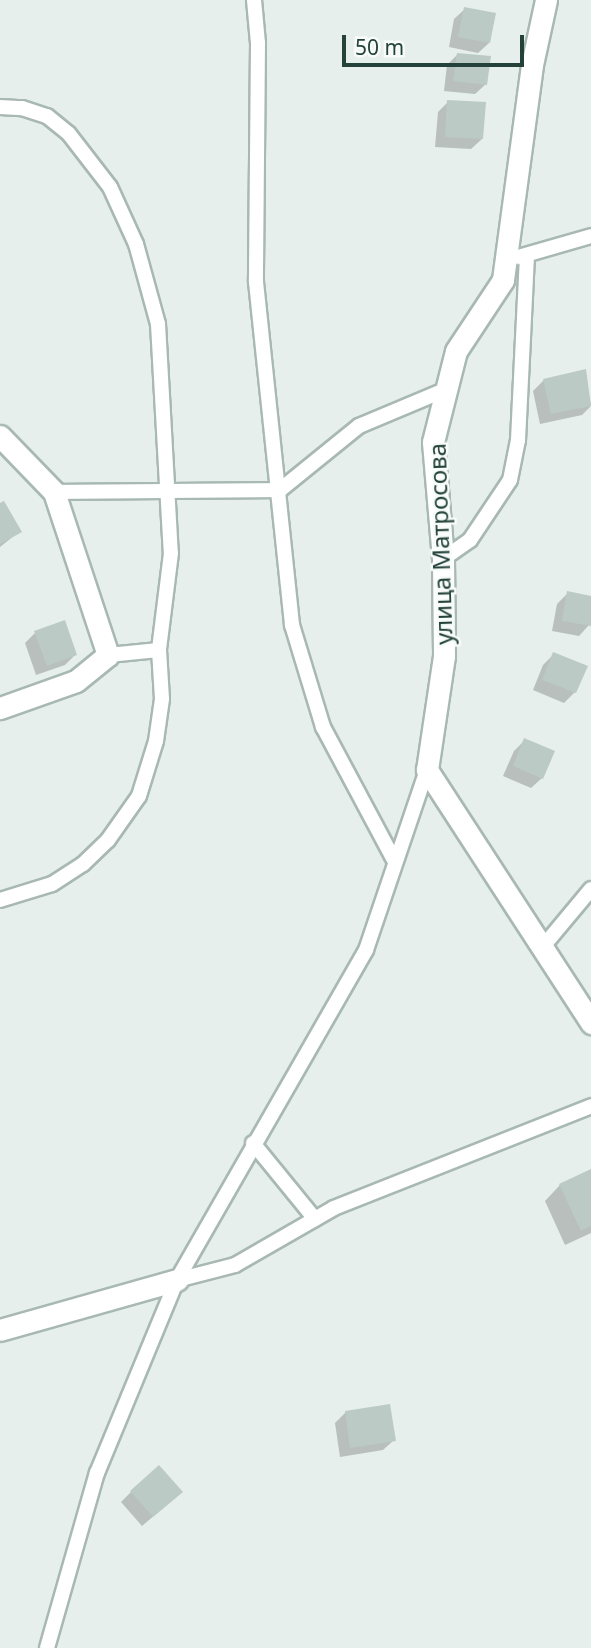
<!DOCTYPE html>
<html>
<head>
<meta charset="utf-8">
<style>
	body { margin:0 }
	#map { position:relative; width:591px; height:1648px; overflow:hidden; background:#e6efeb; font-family:"Noto Sans",sans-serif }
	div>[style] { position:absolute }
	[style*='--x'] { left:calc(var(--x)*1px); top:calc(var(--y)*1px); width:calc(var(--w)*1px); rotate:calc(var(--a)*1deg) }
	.shadow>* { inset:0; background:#0003 }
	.building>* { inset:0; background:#bbcac4 }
	.roads { filter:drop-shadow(2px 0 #a8b8b2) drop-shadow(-2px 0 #a8b8b2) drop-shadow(0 2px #a8b8b2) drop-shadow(0 -2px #a8b8b2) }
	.lane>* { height:14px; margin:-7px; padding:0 7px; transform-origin:7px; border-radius:7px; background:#fff }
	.street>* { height:21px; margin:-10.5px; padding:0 10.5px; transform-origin:10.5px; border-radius:10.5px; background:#fff }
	span { translate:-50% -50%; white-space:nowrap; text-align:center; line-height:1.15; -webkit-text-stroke:5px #f7fbf9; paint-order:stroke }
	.street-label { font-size:24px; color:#24423a }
	.scale { position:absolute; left:342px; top:35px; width:182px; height:32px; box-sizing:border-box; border:4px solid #24423a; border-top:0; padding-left:9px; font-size:21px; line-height:24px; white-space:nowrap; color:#24423a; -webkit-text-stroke:5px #f7fbf9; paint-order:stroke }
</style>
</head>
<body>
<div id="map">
	<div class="shadow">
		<div style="clip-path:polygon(465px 9px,489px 43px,478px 53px,449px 47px,454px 19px)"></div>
		<div style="clip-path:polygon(458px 54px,486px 84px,475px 94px,444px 91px,447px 65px)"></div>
		<div style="clip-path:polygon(448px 102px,482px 139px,471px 149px,435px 147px,438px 112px)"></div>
		<div style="clip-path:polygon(585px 372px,591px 406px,582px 415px,540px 424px,533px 391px,544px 380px)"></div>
		<div style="clip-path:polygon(0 505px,20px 531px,0 547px)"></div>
		<div style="clip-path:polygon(568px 593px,591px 598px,589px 625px,579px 636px,552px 631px,557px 604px)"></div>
		<div style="clip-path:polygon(35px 633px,75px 655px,65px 665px,36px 675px,25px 643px)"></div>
		<div style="clip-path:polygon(554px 654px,575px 692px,564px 703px,533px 690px,543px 665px)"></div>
		<div style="clip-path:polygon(525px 740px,542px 778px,531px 788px,503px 776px,514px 751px)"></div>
		<div style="clip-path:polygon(591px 1171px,591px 1233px,565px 1245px,545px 1201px,560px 1185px)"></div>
		<div style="clip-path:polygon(346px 1412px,394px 1440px,383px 1450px,340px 1457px,335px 1423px)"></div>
		<div style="clip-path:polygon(131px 1492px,170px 1502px,142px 1526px,121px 1502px)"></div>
	</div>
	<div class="building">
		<div style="clip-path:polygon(464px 7px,496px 13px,490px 43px,458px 37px)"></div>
		<div style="clip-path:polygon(457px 53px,491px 56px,487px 85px,453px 81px)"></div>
		<div style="clip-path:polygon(447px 100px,486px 102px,483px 139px,445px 137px)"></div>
		<div style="clip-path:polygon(586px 369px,591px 406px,551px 414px,543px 379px)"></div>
		<div style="clip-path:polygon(4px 501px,22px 532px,0 544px,0 503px)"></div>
		<div style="clip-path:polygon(567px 591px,591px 596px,591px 626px,562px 621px)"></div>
		<div style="clip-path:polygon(65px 620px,77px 655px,47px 666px,34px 631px)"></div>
		<div style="clip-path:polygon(553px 652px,588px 666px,576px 693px,542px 680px)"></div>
		<div style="clip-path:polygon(524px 738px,555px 751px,543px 779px,513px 766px)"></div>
		<div style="clip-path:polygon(591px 1169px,591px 1226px,581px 1231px,559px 1184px)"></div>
		<div style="clip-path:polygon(390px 1404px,396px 1441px,350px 1448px,345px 1411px)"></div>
		<div style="clip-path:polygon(159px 1465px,183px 1492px,153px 1517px,130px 1491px)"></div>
	</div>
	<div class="roads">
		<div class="lane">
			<div style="--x:254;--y:0;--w:43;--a:84.7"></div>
			<div style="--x:258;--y:43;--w:239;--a:90.5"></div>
			<div style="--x:256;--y:282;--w:345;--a:84"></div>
			<div style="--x:292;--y:625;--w:107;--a:73.1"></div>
			<div style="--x:323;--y:727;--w:151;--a:61.9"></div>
			<div style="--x:0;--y:107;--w:22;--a:3"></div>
			<div style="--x:22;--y:108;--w:26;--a:18"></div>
			<div style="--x:47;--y:116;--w:28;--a:39"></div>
			<div style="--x:69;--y:134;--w:67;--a:52.3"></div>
			<div style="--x:110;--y:187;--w:63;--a:65.5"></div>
			<div style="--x:136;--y:244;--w:83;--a:74.6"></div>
			<div style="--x:158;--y:324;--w:229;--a:86.8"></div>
			<div style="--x:171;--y:553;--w:98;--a:97.1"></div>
			<div style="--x:159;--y:650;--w:49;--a:86.5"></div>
			<div style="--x:162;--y:699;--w:42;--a:98.1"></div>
			<div style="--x:156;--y:741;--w:58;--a:107.2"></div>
			<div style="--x:139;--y:796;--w:54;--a:125.2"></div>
			<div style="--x:108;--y:840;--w:35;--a:136"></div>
			<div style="--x:83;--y:864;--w:37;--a:147"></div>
			<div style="--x:52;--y:884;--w:54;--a:162.9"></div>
			<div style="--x:518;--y:257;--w:76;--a:-16"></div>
			<div style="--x:54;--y:492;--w:226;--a:-0.5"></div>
			<div style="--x:280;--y:490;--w:102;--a:-39"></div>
			<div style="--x:359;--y:426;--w:95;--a:-22.8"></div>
			<div style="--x:443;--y:559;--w:33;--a:-35"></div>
			<div style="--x:470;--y:540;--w:72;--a:-56.3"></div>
			<div style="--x:510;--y:480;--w:41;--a:-78.7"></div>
			<div style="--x:518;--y:440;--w:185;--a:-87.2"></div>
			<div style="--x:108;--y:655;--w:51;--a:-5.6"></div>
			<div style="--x:541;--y:949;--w:78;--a:-50.2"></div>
			<div style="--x:253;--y:1143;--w:98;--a:50.8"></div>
			<div style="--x:177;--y:1280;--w:60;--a:-14.5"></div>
			<div style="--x:235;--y:1265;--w:114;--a:-29.9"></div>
			<div style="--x:334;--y:1208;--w:277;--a:-21.6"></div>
			<div style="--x:47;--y:1648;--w:182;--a:-74.1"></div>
			<div style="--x:97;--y:1473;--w:209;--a:-67.5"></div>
			<div style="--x:177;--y:1280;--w:380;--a:-60.2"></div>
			<div style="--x:366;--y:950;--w:190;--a:-71.3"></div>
		</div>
		<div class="street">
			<div style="--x:546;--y:0;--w:66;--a:102.2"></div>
			<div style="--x:532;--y:65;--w:217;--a:97.7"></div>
			<div style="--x:503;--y:280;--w:85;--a:123.5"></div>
			<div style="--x:456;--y:351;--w:94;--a:104.2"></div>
			<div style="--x:433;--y:442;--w:117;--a:85.1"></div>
			<div style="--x:443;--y:559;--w:97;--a:89.4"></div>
			<div style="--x:444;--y:656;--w:115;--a:98.5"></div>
			<div style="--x:427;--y:770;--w:302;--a:57"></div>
			<div style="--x:0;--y:436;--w:78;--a:46"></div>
			<div style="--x:54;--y:492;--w:172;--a:71.7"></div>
			<div style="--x:108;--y:655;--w:41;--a:140.9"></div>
			<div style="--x:76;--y:681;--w:81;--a:160.4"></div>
			<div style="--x:0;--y:1330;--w:184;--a:-15.8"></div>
		</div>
	</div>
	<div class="street-label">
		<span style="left:440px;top:544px;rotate:-92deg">улица Матросова</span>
	</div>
	<div class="scale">50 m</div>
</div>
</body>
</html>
